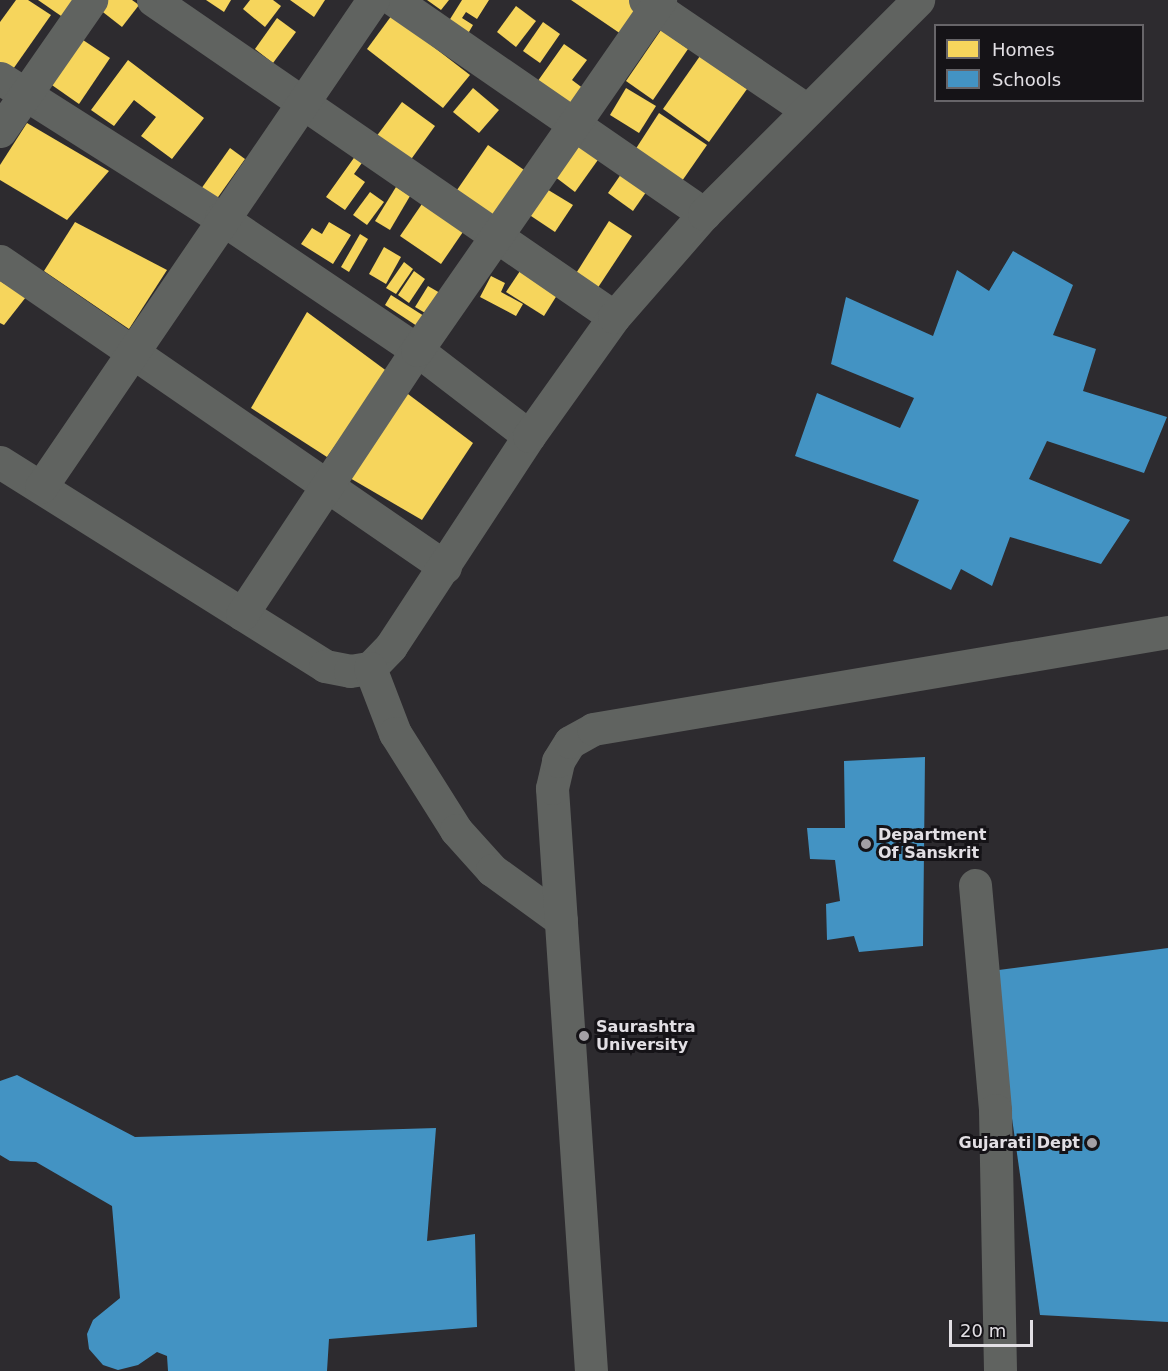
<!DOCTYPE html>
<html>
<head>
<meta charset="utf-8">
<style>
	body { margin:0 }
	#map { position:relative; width:1168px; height:1371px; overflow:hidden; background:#2d2b2f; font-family:"DejaVu Sans",sans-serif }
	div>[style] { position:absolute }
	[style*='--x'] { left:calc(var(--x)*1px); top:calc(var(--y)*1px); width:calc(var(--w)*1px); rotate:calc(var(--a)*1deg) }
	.homes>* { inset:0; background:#f6d55c }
	.schools>* { inset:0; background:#4393c3 }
	.minor>* { height:33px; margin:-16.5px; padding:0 16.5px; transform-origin:16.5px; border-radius:16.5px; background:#606360 }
	.dots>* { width:16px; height:16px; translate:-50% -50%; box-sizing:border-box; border:3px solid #151317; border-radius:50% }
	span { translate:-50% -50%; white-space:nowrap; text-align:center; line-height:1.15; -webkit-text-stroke:6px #151317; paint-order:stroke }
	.poi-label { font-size:16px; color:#e2dfe4; font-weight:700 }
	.left { translate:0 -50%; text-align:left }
	.right { translate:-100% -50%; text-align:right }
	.legend { position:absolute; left:934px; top:24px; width:210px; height:78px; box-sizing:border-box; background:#151317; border:2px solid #676569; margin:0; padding:8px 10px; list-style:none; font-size:18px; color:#e2dfe4 }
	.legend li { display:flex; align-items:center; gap:12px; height:30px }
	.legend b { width:30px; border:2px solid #676569 }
	.scale { position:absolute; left:949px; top:1320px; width:84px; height:27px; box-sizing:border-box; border:3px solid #e2dfe4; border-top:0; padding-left:8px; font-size:18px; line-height:21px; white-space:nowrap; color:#e2dfe4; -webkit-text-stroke:4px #151317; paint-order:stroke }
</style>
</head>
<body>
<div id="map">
	<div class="homes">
		<div style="clip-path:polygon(16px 0,28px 0,51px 15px,11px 72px,0 65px,0 22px)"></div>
		<div style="clip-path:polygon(38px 0,78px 0,64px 18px)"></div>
		<div style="clip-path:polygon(106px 0,132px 0,139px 5px,122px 27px,99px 9px)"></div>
		<div style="clip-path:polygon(206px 0,231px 0,224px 12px)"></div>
		<div style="clip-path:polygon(250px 0,273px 0,281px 6px,265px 27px,243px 9px)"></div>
		<div style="clip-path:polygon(290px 0,325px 0,314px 17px)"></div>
		<div style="clip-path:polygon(427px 0,449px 0,441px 10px)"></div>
		<div style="clip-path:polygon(462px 0,489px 0,477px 19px,466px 12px,462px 18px,473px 25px,466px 37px,447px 24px)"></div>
		<div style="clip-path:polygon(571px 0,633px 0,641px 5px,621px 34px)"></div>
		<div style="clip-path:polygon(516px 6px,536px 21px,516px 47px,497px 32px)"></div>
		<div style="clip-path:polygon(392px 15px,470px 75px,443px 108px,367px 49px)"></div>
		<div style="clip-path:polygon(277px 18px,296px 32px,273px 63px,255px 49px)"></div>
		<div style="clip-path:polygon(543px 22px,560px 34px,540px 63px,523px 51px)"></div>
		<div style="clip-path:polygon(661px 30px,688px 49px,653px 100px,626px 81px)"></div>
		<div style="clip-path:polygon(80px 38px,110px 58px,79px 104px,49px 83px)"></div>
		<div style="clip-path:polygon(564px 44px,587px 60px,572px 80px,584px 89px,569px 110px,535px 85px)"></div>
		<div style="clip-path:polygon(700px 56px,747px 89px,709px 142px,663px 109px)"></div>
		<div style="clip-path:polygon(128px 60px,204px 118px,172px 159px,141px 136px,156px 117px,134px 100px,114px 126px,91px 110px)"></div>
		<div style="clip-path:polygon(473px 88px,499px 110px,479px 133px,453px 112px)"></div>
		<div style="clip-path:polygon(626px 88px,656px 106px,639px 133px,610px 115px)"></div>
		<div style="clip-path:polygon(402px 102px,435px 126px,407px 165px,373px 141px)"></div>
		<div style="clip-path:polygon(659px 113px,707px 145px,682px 181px,635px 150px)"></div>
		<div style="clip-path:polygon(27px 123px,109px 171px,67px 220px,0 180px,0 165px)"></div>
		<div style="clip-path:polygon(579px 141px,600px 157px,575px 192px,554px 176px)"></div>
		<div style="clip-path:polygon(488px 145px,527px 172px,495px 217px,457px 190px)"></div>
		<div style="clip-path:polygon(230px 148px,245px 159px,216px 200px,201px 189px)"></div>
		<div style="clip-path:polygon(356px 155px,364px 160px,354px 174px,365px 182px,345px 210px,326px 197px)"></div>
		<div style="clip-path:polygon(626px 167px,651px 185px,633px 211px,608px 193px)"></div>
		<div style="clip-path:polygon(396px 187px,410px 196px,390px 230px,375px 221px)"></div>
		<div style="clip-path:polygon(545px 188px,573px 205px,555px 232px,528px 214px)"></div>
		<div style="clip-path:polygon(370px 192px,384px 202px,367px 225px,353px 215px)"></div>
		<div style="clip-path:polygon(424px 201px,465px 229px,441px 264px,400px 236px)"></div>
		<div style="clip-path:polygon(609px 221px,632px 236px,597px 289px,575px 275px)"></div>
		<div style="clip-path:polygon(75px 222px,167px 270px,129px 329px,44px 271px)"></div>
		<div style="clip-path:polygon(329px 222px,351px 235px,333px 264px,301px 244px,312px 228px,322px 234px)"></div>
		<div style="clip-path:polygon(360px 234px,368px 239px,349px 272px,341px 267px)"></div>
		<div style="clip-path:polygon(384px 247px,401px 257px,386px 284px,369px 274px)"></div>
		<div style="clip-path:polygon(404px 262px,413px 269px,396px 294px,386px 288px)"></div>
		<div style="clip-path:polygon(522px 268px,559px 292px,544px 316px,506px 292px)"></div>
		<div style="clip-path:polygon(414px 271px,425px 279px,409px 303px,398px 295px)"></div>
		<div style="clip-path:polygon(491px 276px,505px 283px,501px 292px,523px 304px,516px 316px,480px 297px)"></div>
		<div style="clip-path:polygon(0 281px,26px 297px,4px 325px,0 323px)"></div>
		<div style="clip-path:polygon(428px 286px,440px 293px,427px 314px,415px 307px)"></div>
		<div style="clip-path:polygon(391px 295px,424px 316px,417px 326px,385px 305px)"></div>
		<div style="clip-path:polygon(307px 312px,388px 372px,327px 457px,251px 408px)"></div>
		<div style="clip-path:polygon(400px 388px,473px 443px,422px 520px,343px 474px)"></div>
	</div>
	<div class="schools">
		<div style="clip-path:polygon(1013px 251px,1073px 285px,1053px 335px,1096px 349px,1083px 391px,1167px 417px,1144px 473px,1047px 441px,1029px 479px,1130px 520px,1101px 564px,1010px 537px,992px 586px,961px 569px,951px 590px,893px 561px,919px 500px,795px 456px,817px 393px,900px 428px,914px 398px,831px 364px,846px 297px,933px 336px,957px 270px,989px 291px)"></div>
		<div style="clip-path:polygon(925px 757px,923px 946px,859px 952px,854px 936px,827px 940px,826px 904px,840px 901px,835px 860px,810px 859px,807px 828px,845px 828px,844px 761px)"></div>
		<div style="clip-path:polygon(1168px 948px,1168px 1322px,1040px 1315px,991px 971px)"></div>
		<div style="clip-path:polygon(17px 1075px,135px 1137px,436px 1128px,427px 1241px,475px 1234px,477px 1327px,329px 1339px,327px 1371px,168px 1371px,167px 1356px,157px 1352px,138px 1365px,118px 1370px,103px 1365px,89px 1349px,87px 1334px,93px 1320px,120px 1298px,112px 1206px,36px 1162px,10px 1161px,0 1155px,0 1081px)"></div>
	</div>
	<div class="minor">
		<div style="--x:153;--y:0;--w:559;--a:34.51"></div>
		<div style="--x:394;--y:0;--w:377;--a:34.6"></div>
		<div style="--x:645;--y:0;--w:196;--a:34.2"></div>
		<div style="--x:0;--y:78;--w:262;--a:32.4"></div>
		<div style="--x:221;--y:218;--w:236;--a:34"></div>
		<div style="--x:417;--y:350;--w:141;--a:37.5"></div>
		<div style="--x:0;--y:131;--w:160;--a:-55.2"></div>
		<div style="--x:0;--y:261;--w:540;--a:34.51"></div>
		<div style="--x:0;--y:462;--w:384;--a:32.1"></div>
		<div style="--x:325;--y:666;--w:25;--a:11"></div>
		<div style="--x:350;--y:671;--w:20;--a:-9"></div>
		<div style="--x:370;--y:668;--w:30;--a:-46"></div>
		<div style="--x:391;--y:646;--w:251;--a:-56.7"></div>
		<div style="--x:529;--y:436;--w:146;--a:-54.5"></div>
		<div style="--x:614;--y:317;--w:137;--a:-48.9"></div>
		<div style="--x:704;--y:214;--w:303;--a:-45"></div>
		<div style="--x:41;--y:487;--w:589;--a:-55.72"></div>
		<div style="--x:242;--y:614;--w:317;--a:-56.5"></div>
		<div style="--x:417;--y:350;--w:426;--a:-55.2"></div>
		<div style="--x:370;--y:668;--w:70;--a:69"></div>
		<div style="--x:395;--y:733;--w:115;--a:57.8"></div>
		<div style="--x:456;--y:830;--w:54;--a:48"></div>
		<div style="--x:492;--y:870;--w:85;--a:35.9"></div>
		<div style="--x:975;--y:885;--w:226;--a:84.9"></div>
		<div style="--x:995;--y:1110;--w:261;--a:88.9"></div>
		<div style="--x:591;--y:1371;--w:584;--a:-93.83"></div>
		<div style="--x:552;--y:788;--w:28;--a:-77"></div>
		<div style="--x:558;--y:761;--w:22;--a:-58"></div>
		<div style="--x:570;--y:742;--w:26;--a:-29"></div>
		<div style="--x:593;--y:729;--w:583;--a:-9.58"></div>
	</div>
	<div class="dots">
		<div style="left:866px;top:844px;background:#a3a0a5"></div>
		<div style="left:584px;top:1036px;background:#a3a0a5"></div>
		<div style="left:1092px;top:1143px;background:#a3a0a5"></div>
	</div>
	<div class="poi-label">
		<span class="left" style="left:878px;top:844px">Department<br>Of Sanskrit</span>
		<span class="left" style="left:596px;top:1036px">Saurashtra<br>University</span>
		<span class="right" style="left:1080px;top:1143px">Gujarati Dept</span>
	</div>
	<ul class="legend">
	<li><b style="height:16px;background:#f6d55c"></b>Homes</li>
	<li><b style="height:16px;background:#4393c3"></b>Schools</li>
	</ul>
	<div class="scale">20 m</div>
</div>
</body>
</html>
